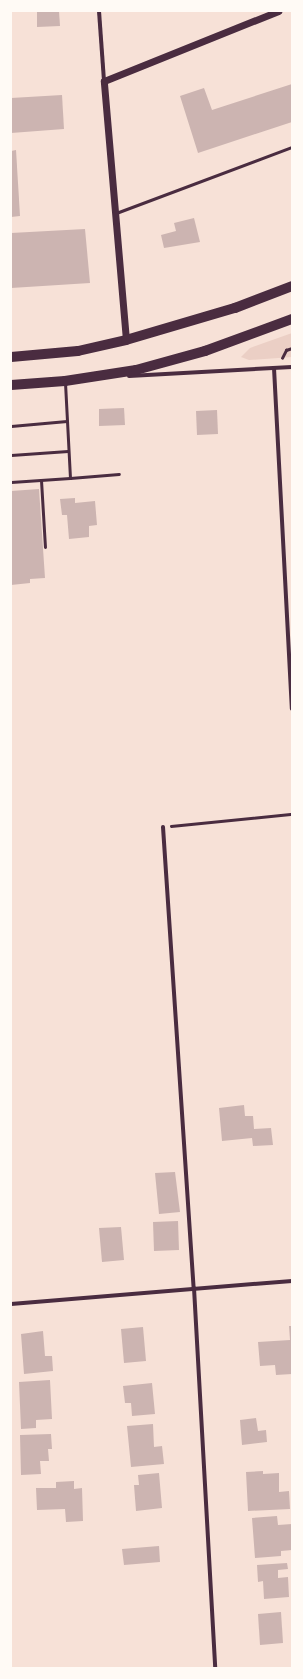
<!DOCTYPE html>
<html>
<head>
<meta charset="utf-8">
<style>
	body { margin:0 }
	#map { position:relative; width:303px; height:1679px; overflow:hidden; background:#f7e1d7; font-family:"Fira Sans",sans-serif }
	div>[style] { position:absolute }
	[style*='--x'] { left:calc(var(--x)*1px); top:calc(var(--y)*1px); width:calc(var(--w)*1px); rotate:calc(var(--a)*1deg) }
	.green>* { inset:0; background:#ebcfc5 }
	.building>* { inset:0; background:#ccb4b1 }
	.path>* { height:2.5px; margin:-1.25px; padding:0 1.25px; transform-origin:1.25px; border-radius:1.25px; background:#4a2c40 }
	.service>* { height:3px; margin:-1.5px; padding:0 1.5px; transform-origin:1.5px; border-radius:1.5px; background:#4a2c40 }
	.minor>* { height:4px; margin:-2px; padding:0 2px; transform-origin:2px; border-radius:2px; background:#4a2c40 }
	.tertiary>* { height:7px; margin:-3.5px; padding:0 3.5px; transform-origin:3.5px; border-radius:3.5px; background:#4a2c40 }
	.primary>* { height:10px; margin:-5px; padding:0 5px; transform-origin:5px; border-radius:5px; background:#4a2c40 }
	span { translate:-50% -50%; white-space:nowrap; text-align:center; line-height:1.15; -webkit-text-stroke:3px #fffaf5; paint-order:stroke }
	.frame { position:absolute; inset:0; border:12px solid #fffaf5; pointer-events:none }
</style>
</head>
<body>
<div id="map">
	<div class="green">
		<div style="clip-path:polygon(292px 333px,292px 357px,249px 360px,241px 357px,250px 348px)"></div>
	</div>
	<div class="building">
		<div style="clip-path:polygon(37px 11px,59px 11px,60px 26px,37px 27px)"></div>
		<div style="clip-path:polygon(292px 84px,292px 122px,198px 153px,180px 96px,204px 88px,212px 110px)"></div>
		<div style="clip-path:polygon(62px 95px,64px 129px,11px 133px,11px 98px)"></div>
		<div style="clip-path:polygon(16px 150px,20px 216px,11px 217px,11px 151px)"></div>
		<div style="clip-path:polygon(194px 218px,200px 242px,164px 248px,161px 235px,176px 231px,174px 223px)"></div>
		<div style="clip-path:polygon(85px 229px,90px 283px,11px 288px,11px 233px)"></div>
		<div style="clip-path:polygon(124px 408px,125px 425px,99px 426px,99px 409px)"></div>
		<div style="clip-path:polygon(217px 410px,218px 434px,197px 435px,196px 411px)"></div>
		<div style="clip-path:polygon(39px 489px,45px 578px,30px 579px,30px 583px,11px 585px,11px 491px)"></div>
		<div style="clip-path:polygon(75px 498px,75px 503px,95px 501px,97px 525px,89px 526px,89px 537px,69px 539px,67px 515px,62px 515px,60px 499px)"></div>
		<div style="clip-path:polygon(244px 1105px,245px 1116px,253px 1116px,254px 1129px,271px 1128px,273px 1145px,253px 1146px,252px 1138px,222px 1141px,219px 1108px)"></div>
		<div style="clip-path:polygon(175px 1172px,180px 1212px,159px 1214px,155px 1173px)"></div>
		<div style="clip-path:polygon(178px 1221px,179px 1250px,154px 1251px,153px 1222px)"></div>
		<div style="clip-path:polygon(121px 1227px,124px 1260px,102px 1262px,99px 1228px)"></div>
		<div style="clip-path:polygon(289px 1326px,292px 1326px,292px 1374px,276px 1375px,275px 1365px,260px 1366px,258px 1342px,290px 1340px)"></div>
		<div style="clip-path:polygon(143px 1327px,146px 1361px,124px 1363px,121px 1329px)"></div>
		<div style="clip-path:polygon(43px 1331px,45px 1356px,52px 1356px,53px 1371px,24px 1374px,21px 1334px)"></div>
		<div style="clip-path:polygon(50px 1380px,52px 1419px,36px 1420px,36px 1428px,21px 1429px,19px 1382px)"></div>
		<div style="clip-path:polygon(152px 1383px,155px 1414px,132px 1416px,131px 1403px,125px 1403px,123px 1386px)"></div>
		<div style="clip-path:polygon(256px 1418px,258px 1431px,266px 1430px,267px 1442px,242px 1445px,240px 1420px)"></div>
		<div style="clip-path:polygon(153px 1424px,154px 1447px,162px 1446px,164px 1464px,131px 1467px,127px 1426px)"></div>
		<div style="clip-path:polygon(51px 1434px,52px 1449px,48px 1449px,49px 1461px,40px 1461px,41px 1474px,21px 1475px,20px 1435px)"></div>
		<div style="clip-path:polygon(263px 1471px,263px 1474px,279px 1473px,279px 1492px,289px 1491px,290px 1509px,248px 1511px,246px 1472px)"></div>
		<div style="clip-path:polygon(159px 1473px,162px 1508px,136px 1511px,134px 1485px,139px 1485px,138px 1475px)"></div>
		<div style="clip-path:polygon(74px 1481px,74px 1489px,82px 1488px,83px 1521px,66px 1522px,65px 1509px,37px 1510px,36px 1488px,56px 1488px,56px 1482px)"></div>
		<div style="clip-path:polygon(277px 1516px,278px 1525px,292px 1524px,292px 1550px,281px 1551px,281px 1556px,255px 1558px,252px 1518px)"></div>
		<div style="clip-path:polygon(159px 1546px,160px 1562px,124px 1565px,122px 1549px)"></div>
		<div style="clip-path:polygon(287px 1563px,288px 1569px,278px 1570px,278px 1578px,288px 1577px,289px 1597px,264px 1599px,263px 1581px,258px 1582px,257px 1565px)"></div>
		<div style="clip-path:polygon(281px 1612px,283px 1643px,260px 1645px,258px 1614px)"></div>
	</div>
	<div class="path">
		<div style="--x:282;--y:358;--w:9;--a:-63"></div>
		<div style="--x:286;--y:350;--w:6;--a:-18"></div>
		<div style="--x:171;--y:826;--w:122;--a:-5.7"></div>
	</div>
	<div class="service">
		<div style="--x:116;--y:213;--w:188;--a:-20.6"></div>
		<div style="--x:11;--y:426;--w:56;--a:-5.1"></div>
		<div style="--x:11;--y:455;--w:57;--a:-4"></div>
		<div style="--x:70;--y:478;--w:49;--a:-4.7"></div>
		<div style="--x:41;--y:480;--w:67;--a:86.6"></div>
		<div style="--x:11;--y:482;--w:59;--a:-3.9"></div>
		<div style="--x:70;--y:478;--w:95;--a:-93"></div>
	</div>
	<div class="minor">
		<div style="--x:99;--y:11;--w:70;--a:85.9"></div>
		<div style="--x:274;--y:368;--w:341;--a:87"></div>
		<div style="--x:129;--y:376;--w:163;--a:-3.2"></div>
		<div style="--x:163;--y:827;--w:462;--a:86.2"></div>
		<div style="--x:194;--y:1288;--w:381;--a:86.8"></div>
		<div style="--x:11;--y:1304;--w:282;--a:-4.7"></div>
	</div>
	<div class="tertiary">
		<div style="--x:126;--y:340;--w:260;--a:-94.9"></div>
		<div style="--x:104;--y:81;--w:188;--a:-21.9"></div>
	</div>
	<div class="primary">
		<div style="--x:11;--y:357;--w:67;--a:-5.1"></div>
		<div style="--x:78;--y:351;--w:49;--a:-12.9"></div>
		<div style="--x:126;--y:340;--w:114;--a:-16.4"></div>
		<div style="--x:235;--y:308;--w:61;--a:-21.1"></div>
		<div style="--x:11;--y:385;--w:54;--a:-4.2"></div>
		<div style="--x:65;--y:381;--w:72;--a:-8.8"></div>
		<div style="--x:136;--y:370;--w:72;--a:-15.4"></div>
		<div style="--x:205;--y:351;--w:93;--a:-20.2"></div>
	</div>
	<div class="frame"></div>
</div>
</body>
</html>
